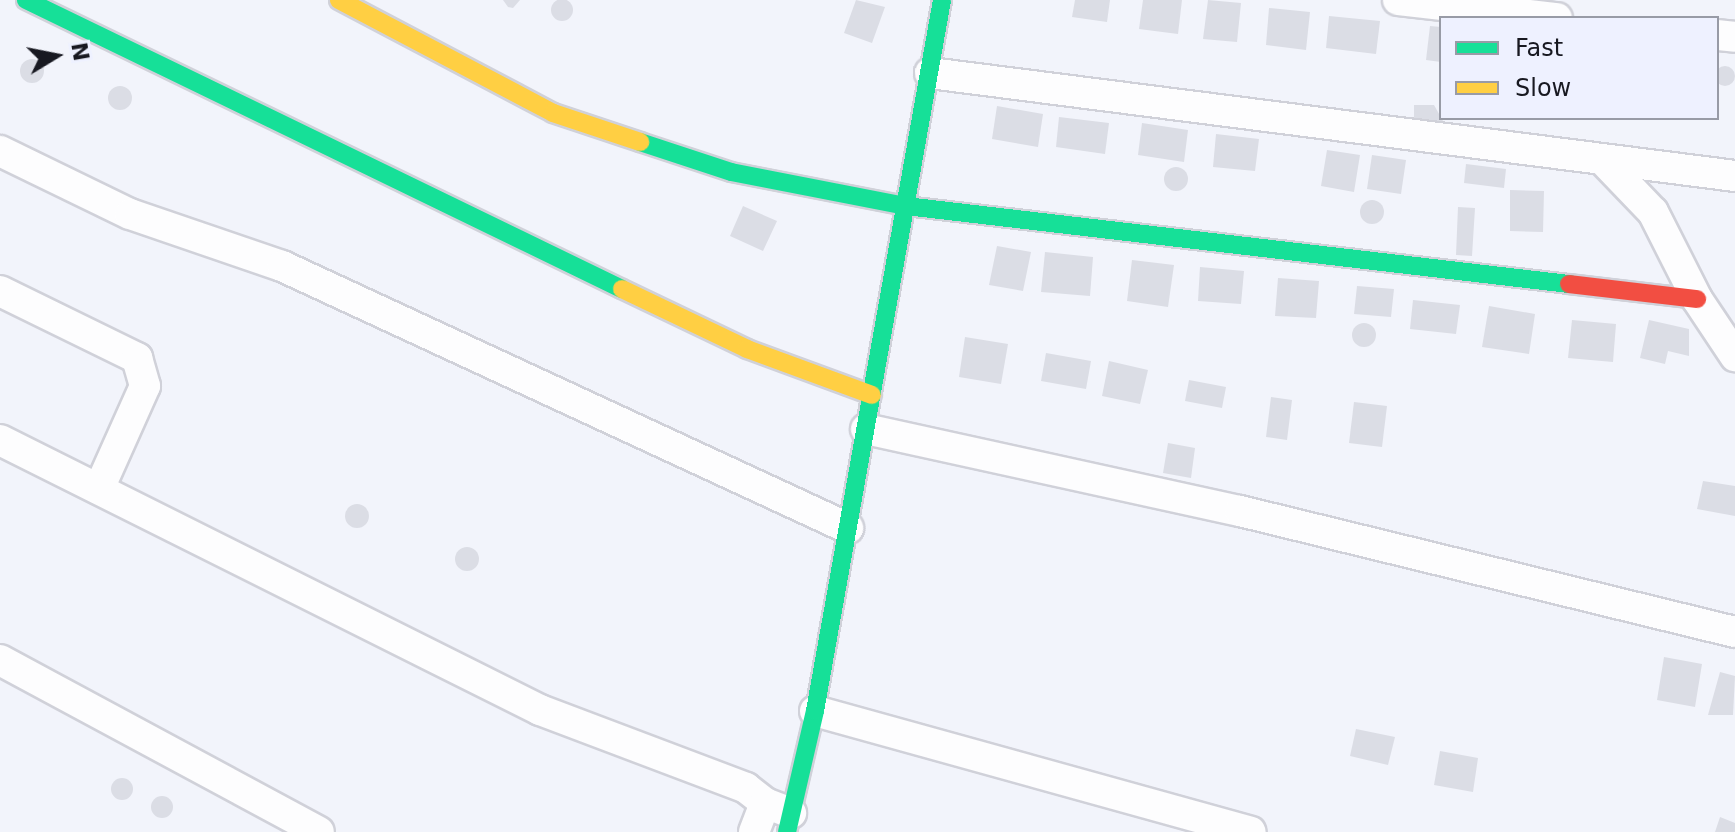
<!DOCTYPE html>
<html>
<head>
<meta charset="utf-8">
<style>
	body { margin:0 }
	#map { position:relative; width:1735px; height:832px; overflow:hidden; background:#f2f4fb; font-family:"DejaVu Sans",sans-serif }
	div>[style] { position:absolute }
	[style*='--x'] { left:calc(var(--x)*1px); top:calc(var(--y)*1px); width:calc(var(--w)*1px); rotate:calc(var(--a)*1deg) }
	.building>* { inset:0; background:#dbdde5 }
	.round { border-radius:50% }
	.roads { filter:drop-shadow(2px 0 #d0d1d9) drop-shadow(-2px 0 #d0d1d9) drop-shadow(0 2px #d0d1d9) drop-shadow(0 -2px #d0d1d9) }
	.street>* { height:30px; margin:-15px; padding:0 15px; transform-origin:15px; border-radius:15px; background:#fdfdfe }
	.fast>* { height:18px; margin:-9px; padding:0 9px; transform-origin:9px; border-radius:9px; background:#16e098 }
	.slow>* { height:18px; margin:-9px; padding:0 9px; transform-origin:9px; border-radius:9px; background:#ffcf43 }
	.jam>* { height:18px; margin:-9px; padding:0 9px; transform-origin:9px; border-radius:9px; background:#f24e42 }
	span { translate:-50% -50%; white-space:nowrap; text-align:center; line-height:1.15; -webkit-text-stroke:8px #eef1ff; paint-order:stroke }
	.legend { position:absolute; left:1439px; top:16px; width:280px; height:104px; box-sizing:border-box; background:#eef1ff; border:2px solid #989ba6; margin:0; padding:10px 14px; list-style:none; font-size:24px; color:#181921 }
	.legend li { display:flex; align-items:center; gap:16px; height:40px }
	.legend b { width:40px; border:2px solid #989ba6 }
	.north { position:absolute; left:16px; top:16px; width:80px; height:80px; -webkit-text-stroke:6px #eef1ff; paint-order:stroke; rotate:80deg; font-size:22px; font-weight:700; line-height:32px; text-align:center; color:#181921 }
	.north::after { content:''; display:block; margin:auto; width:28px; height:36px; background:#181921; clip-path:polygon(50% 0,100% 100%,50% 72%,0 100%) }
</style>
</head>
<body>
<div id="map">
	<div class="building">
		<div class="round" style="left:551px;top:-1px;width:22px;height:22px"></div>
		<div style="clip-path:polygon(503px 0,520px 0,513px 8px,508px 7px)"></div>
		<div style="clip-path:polygon(856px 0,885px 7px,872px 43px,844px 33px)"></div>
		<div style="clip-path:polygon(1075px 0,1110px 0,1107px 22px,1072px 17px)"></div>
		<div style="clip-path:polygon(1143px 0,1182px 0,1178px 34px,1139px 29px)"></div>
		<div style="clip-path:polygon(1208px 0,1241px 3px,1237px 42px,1203px 39px)"></div>
		<div style="clip-path:polygon(1269px 8px,1310px 12px,1306px 50px,1266px 45px)"></div>
		<div style="clip-path:polygon(1329px 16px,1380px 21px,1376px 54px,1326px 48px)"></div>
		<div style="clip-path:polygon(1430px 26px,1441px 27px,1441px 62px,1426px 60px)"></div>
		<div class="round" style="left:20px;top:59px;width:24px;height:24px"></div>
		<div class="round" style="left:1715px;top:66px;width:20px;height:20px"></div>
		<div class="round" style="left:108px;top:86px;width:24px;height:24px"></div>
		<div style="clip-path:polygon(1414px 105px,1434px 105px,1443px 121px,1414px 121px)"></div>
		<div style="clip-path:polygon(997px 106px,1043px 114px,1038px 147px,992px 139px)"></div>
		<div style="clip-path:polygon(1059px 117px,1109px 123px,1105px 154px,1056px 147px)"></div>
		<div style="clip-path:polygon(1142px 123px,1188px 130px,1184px 162px,1138px 155px)"></div>
		<div style="clip-path:polygon(1216px 134px,1259px 139px,1255px 171px,1213px 167px)"></div>
		<div style="clip-path:polygon(1327px 150px,1360px 155px,1354px 192px,1321px 186px)"></div>
		<div style="clip-path:polygon(1372px 155px,1406px 160px,1401px 194px,1367px 189px)"></div>
		<div style="clip-path:polygon(1466px 164px,1506px 169px,1504px 188px,1464px 183px)"></div>
		<div class="round" style="left:1164px;top:167px;width:24px;height:24px"></div>
		<div style="clip-path:polygon(1510px 190px,1544px 191px,1543px 232px,1510px 231px)"></div>
		<div class="round" style="left:1360px;top:200px;width:24px;height:24px"></div>
		<div style="clip-path:polygon(743px 206px,777px 221px,763px 251px,730px 236px)"></div>
		<div style="clip-path:polygon(1458px 207px,1475px 208px,1472px 256px,1456px 255px)"></div>
		<div style="clip-path:polygon(997px 246px,1031px 252px,1023px 291px,989px 285px)"></div>
		<div style="clip-path:polygon(1045px 252px,1093px 257px,1090px 296px,1041px 292px)"></div>
		<div style="clip-path:polygon(1132px 260px,1174px 265px,1168px 307px,1127px 301px)"></div>
		<div style="clip-path:polygon(1200px 267px,1244px 271px,1241px 304px,1198px 301px)"></div>
		<div style="clip-path:polygon(1278px 278px,1319px 281px,1316px 318px,1275px 316px)"></div>
		<div style="clip-path:polygon(1357px 286px,1394px 289px,1391px 317px,1354px 314px)"></div>
		<div style="clip-path:polygon(1413px 300px,1460px 305px,1456px 334px,1410px 329px)"></div>
		<div style="clip-path:polygon(1489px 306px,1535px 314px,1529px 354px,1482px 347px)"></div>
		<div style="clip-path:polygon(1572px 320px,1616px 324px,1613px 362px,1568px 358px)"></div>
		<div style="clip-path:polygon(1649px 320px,1689px 329px,1689px 356px,1668px 351px,1665px 364px,1640px 358px)"></div>
		<div class="round" style="left:1352px;top:323px;width:24px;height:24px"></div>
		<div style="clip-path:polygon(965px 337px,1008px 344px,1001px 384px,959px 377px)"></div>
		<div style="clip-path:polygon(1046px 353px,1091px 361px,1086px 389px,1041px 381px)"></div>
		<div style="clip-path:polygon(1109px 361px,1148px 370px,1140px 404px,1102px 396px)"></div>
		<div style="clip-path:polygon(1189px 380px,1226px 387px,1222px 408px,1185px 401px)"></div>
		<div style="clip-path:polygon(1271px 397px,1292px 400px,1287px 440px,1266px 437px)"></div>
		<div style="clip-path:polygon(1354px 402px,1387px 406px,1382px 447px,1349px 443px)"></div>
		<div style="clip-path:polygon(1168px 443px,1195px 448px,1191px 478px,1163px 473px)"></div>
		<div style="clip-path:polygon(1703px 481px,1735px 486px,1735px 516px,1697px 509px)"></div>
		<div class="round" style="left:345px;top:504px;width:24px;height:24px"></div>
		<div class="round" style="left:455px;top:547px;width:24px;height:24px"></div>
		<div style="clip-path:polygon(1664px 657px,1702px 664px,1695px 707px,1657px 700px)"></div>
		<div style="clip-path:polygon(1720px 672px,1735px 676px,1733px 715px,1708px 715px)"></div>
		<div style="clip-path:polygon(1356px 729px,1395px 737px,1388px 765px,1350px 756px)"></div>
		<div style="clip-path:polygon(1440px 751px,1478px 758px,1473px 792px,1434px 785px)"></div>
		<div class="round" style="left:111px;top:778px;width:22px;height:22px"></div>
		<div class="round" style="left:151px;top:796px;width:22px;height:22px"></div>
		<div style="clip-path:polygon(1720px 817px,1735px 823px,1735px 832px,1715px 832px)"></div>
	</div>
	<div class="roads">
		<div class="street">
			<div style="--x:1398;--y:0;--w:160;--a:6.5"></div>
			<div style="--x:1717;--y:35;--w:18;--a:6"></div>
			<div style="--x:930;--y:73;--w:812;--a:7.29"></div>
			<div style="--x:0;--y:151;--w:144;--a:25.9"></div>
			<div style="--x:130;--y:214;--w:161;--a:18.9"></div>
			<div style="--x:282;--y:266;--w:624;--a:24.84"></div>
			<div style="--x:1605;--y:162;--w:69;--a:46.2"></div>
			<div style="--x:1653;--y:212;--w:97;--a:63.2"></div>
			<div style="--x:1697;--y:299;--w:69;--a:56.3"></div>
			<div style="--x:0;--y:291;--w:153;--a:26.1"></div>
			<div style="--x:137;--y:358;--w:29;--a:74"></div>
			<div style="--x:145;--y:386;--w:113;--a:114.1"></div>
			<div style="--x:866;--y:429;--w:383;--a:12.4"></div>
			<div style="--x:1240;--y:511;--w:510;--a:13.74"></div>
			<div style="--x:0;--y:440;--w:604;--a:26.57"></div>
			<div style="--x:540;--y:710;--w:220;--a:20.7"></div>
			<div style="--x:746;--y:788;--w:24;--a:38"></div>
			<div style="--x:765;--y:803;--w:28;--a:21"></div>
			<div style="--x:0;--y:660;--w:362;--a:28.3"></div>
			<div style="--x:815;--y:711;--w:452;--a:15.5"></div>
			<div style="--x:754;--y:832;--w:31;--a:-69"></div>
		</div>
		<div class="fast">
			<div style="--x:26;--y:0;--w:662;--a:25.87"></div>
			<div style="--x:640;--y:142;--w:96;--a:18.2"></div>
			<div style="--x:731;--y:172;--w:178;--a:11"></div>
			<div style="--x:906;--y:206;--w:668;--a:6.71"></div>
			<div style="--x:787;--y:832;--w:124;--a:-77"></div>
			<div style="--x:815;--y:711;--w:722;--a:-79.87"></div>
		</div>
		<div class="slow">
			<div style="--x:339;--y:0;--w:242;--a:27.8"></div>
			<div style="--x:553;--y:113;--w:92;--a:18.4"></div>
			<div style="--x:622;--y:289;--w:139;--a:25.6"></div>
			<div style="--x:747;--y:349;--w:133;--a:20.2"></div>
		</div>
		<div class="jam">
			<div style="--x:1569;--y:284;--w:129;--a:6.7"></div>
		</div>
	</div>
	<ul class="legend">
	<li><b style="height:10px;background:#16e098"></b>Fast</li>
	<li><b style="height:10px;background:#ffcf43"></b>Slow</li>
	</ul>
	<div class="north">N</div>
</div>
</body>
</html>
